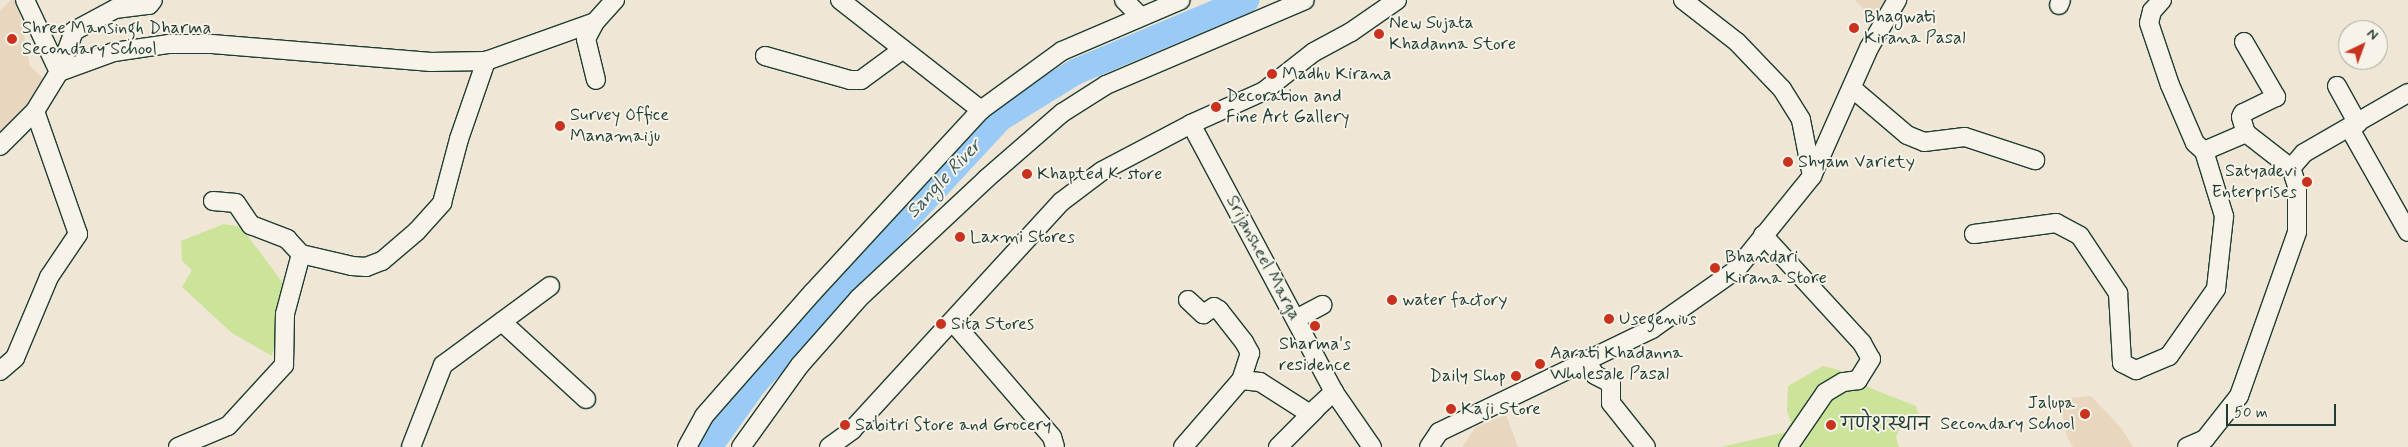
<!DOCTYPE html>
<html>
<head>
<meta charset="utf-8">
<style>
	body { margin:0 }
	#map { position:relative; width:2408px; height:447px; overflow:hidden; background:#f0e6d5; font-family:Mynerve,"Playpen Sans Deva",sans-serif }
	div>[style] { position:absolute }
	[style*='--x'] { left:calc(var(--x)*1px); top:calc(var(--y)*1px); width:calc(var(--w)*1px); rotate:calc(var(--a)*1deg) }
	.built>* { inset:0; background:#e8d6be }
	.green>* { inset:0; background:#cbe49a }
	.river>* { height:26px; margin:-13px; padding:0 13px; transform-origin:13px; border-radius:13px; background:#9acbf6 }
	.roads { filter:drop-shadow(1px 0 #1f3d34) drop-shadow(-1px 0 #1f3d34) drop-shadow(0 1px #1f3d34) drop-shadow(0 -1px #1f3d34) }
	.minor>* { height:18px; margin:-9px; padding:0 9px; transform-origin:9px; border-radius:9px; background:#f7f3e8 }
	.dots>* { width:14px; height:14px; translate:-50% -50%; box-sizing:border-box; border:2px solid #f7f3e8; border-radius:50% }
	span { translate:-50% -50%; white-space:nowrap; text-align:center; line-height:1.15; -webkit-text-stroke:4px #f7f3e8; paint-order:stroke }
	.poi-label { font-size:18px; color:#1f3d34 }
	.left { translate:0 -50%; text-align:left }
	.right { translate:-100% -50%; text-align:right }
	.street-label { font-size:18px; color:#1f3d34 }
	.water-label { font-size:19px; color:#38595b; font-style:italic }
	.north { position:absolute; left:2338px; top:20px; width:50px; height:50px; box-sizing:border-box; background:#f7f3e8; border:1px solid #a1aaa0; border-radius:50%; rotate:42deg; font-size:14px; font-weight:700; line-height:20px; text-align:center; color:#1f3d34 }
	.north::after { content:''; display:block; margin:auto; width:18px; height:22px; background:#c8321e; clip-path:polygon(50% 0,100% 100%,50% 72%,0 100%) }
	.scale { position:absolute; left:2226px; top:404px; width:110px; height:22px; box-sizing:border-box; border:2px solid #1f3d34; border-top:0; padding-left:6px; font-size:15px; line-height:18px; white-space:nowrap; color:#1f3d34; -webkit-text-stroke:4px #f7f3e8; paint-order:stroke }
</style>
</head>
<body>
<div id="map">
	<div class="built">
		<div style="clip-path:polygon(11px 0,17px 0,30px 66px,44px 79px,24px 111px,0 132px,0 11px)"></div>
		<div style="clip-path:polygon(1855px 0,1885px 0,1872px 18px)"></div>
		<div style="clip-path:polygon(2091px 396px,2122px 429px,2133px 447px,2073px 447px,2067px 437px,2060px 399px)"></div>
		<div style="clip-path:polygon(1506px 415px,1518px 447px,1462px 447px,1476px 427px)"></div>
	</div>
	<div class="green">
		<div style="clip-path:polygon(224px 224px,241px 227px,286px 287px,272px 356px,232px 333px,182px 287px,192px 270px,182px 261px,181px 241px)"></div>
		<div style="clip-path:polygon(1823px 366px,1846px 372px,1870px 388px,1916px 406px,1919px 417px,1902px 423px,1896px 437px,1899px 447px,1721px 447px,1786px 432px,1791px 422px,1787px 411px,1788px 386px)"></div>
	</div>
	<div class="river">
		<div style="--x:709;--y:447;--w:77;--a:-54.5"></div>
		<div style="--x:754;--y:384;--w:361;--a:-47.2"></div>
		<div style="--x:999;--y:119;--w:89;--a:-31.7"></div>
		<div style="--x:1075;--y:72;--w:186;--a:-22.8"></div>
	</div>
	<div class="roads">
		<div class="minor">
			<div style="--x:25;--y:0;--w:80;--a:64.7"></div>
			<div style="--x:840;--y:0;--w:179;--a:38"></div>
			<div style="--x:1124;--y:0;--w:23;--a:45"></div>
			<div style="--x:1683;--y:0;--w:68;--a:37.9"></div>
			<div style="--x:1737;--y:42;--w:65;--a:46.2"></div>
			<div style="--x:1782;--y:89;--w:36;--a:58"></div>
			<div style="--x:1801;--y:120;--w:57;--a:78.9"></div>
			<div style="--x:2162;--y:0;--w:15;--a:132"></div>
			<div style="--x:2152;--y:11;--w:12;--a:104"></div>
			<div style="--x:2149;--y:23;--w:65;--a:71.3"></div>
			<div style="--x:2170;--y:85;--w:63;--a:66.7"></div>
			<div style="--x:2195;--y:143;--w:12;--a:42"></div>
			<div style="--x:2204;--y:151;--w:46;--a:-23.2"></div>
			<div style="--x:2246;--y:133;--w:57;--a:37.9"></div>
			<div style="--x:2059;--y:5;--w:5;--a:-68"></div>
			<div style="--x:595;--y:22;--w:19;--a:118"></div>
			<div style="--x:586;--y:39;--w:42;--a:76.3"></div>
			<div style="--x:2244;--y:42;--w:64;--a:59.8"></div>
			<div style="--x:2276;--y:97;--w:37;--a:154"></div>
			<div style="--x:2243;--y:113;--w:4;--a:117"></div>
			<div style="--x:2241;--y:117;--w:17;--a:73"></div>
			<div style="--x:765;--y:56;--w:88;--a:15.8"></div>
			<div style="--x:850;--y:80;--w:11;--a:0"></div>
			<div style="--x:861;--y:80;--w:52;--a:-36.4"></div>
			<div style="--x:59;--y:72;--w:59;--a:-20"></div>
			<div style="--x:114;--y:52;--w:56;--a:-8.3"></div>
			<div style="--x:169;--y:44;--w:43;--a:0"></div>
			<div style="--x:212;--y:44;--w:220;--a:4.7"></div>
			<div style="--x:431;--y:62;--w:55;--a:-1"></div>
			<div style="--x:486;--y:61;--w:116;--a:-19.7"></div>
			<div style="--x:595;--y:22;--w:30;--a:-48"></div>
			<div style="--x:2337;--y:86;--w:43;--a:61.1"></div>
			<div style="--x:1853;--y:89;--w:71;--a:40.4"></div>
			<div style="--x:1907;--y:135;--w:18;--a:22"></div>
			<div style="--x:1924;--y:142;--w:41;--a:-7"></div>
			<div style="--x:1965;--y:137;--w:74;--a:18.2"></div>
			<div style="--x:1191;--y:124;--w:304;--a:61.9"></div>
			<div style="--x:1334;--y:392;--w:67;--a:55.4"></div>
			<div style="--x:2350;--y:129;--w:118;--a:60.6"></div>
			<div style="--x:0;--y:146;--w:49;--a:-45"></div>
			<div style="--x:35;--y:111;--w:46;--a:-58.4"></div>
			<div style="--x:59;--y:72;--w:44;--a:-69.9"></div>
			<div style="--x:74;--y:31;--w:47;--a:-28.2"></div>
			<div style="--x:115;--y:9;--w:34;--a:-7"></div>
			<div style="--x:149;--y:5;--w:6;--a:-51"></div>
			<div style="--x:213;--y:201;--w:23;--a:5"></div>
			<div style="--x:236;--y:203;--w:27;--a:56"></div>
			<div style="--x:251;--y:225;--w:39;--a:21"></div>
			<div style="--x:287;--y:239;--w:21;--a:47"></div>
			<div style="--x:301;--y:254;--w:52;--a:13.2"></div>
			<div style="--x:352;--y:266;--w:14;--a:4"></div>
			<div style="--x:366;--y:267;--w:17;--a:-21"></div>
			<div style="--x:382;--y:261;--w:46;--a:-40.6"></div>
			<div style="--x:417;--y:231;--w:38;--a:-48"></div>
			<div style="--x:442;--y:203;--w:66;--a:-75.1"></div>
			<div style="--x:459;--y:139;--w:83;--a:-70.9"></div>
			<div style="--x:1974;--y:234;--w:83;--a:-7.6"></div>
			<div style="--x:2056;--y:223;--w:27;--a:28"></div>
			<div style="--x:2080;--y:236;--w:69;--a:56.3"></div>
			<div style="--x:2118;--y:293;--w:70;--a:86.7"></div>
			<div style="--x:2122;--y:363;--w:16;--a:27"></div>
			<div style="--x:2136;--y:370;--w:36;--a:-23"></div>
			<div style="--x:2169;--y:356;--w:82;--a:-55"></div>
			<div style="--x:2216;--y:289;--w:73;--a:-83.7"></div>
			<div style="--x:2224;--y:216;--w:68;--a:-107.1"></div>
			<div style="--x:1763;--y:235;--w:147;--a:47.5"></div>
			<div style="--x:1862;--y:343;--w:18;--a:61"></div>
			<div style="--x:1871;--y:359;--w:25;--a:122"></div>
			<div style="--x:1858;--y:380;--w:15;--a:172"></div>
			<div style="--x:1843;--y:382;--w:21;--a:149"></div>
			<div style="--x:1825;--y:393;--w:65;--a:124.4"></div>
			<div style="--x:1188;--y:300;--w:21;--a:43"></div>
			<div style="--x:1203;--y:314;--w:13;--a:-32"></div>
			<div style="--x:1214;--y:307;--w:6;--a:31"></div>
			<div style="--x:1219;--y:310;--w:41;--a:52"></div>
			<div style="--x:1244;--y:342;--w:13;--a:61"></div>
			<div style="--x:1250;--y:353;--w:28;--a:108"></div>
			<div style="--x:1296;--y:319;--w:30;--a:-28"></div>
			<div style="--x:952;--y:321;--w:153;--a:49.2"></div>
			<div style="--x:1052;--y:437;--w:10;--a:73"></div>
			<div style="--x:502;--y:322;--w:114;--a:42.5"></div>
			<div style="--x:1587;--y:362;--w:15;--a:58"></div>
			<div style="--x:1595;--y:375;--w:18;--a:27"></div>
			<div style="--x:1611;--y:383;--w:20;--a:90"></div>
			<div style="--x:1611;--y:403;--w:56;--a:51.5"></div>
			<div style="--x:0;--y:371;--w:20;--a:-41"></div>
			<div style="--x:15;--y:358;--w:88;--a:-67.2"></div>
			<div style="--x:49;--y:277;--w:52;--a:-56"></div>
			<div style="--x:78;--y:234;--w:130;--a:-109.3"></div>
			<div style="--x:178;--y:447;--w:54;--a:-22.8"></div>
			<div style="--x:228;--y:426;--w:83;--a:-47.4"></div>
			<div style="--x:284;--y:365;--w:51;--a:-88.9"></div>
			<div style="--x:285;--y:314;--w:62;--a:-75.1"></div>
			<div style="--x:411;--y:447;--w:88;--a:-68.7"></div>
			<div style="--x:443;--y:365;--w:133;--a:-36.4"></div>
			<div style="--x:687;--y:447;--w:35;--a:-61"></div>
			<div style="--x:704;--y:416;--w:165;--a:-48.7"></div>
			<div style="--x:813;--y:292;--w:248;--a:-47.3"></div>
			<div style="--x:981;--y:110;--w:100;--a:-36.1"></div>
			<div style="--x:1062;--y:51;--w:129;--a:-23.2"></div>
			<div style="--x:741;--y:447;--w:101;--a:-54.3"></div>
			<div style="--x:800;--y:365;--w:89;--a:-48.6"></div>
			<div style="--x:859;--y:298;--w:174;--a:-43.1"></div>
			<div style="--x:986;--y:179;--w:101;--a:-41"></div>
			<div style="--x:1062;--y:113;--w:52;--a:-32.5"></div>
			<div style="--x:1106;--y:85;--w:216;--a:-23.1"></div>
			<div style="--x:829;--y:447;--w:29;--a:-36"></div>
			<div style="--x:852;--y:430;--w:309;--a:-47.5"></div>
			<div style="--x:1061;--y:202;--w:51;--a:-37.1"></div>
			<div style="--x:1102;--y:171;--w:101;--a:-27.8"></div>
			<div style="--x:1191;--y:124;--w:80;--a:-24.3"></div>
			<div style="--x:1264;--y:91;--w:63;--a:-38"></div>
			<div style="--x:1314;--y:52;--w:42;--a:-28.4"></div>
			<div style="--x:1351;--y:32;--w:56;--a:-34.8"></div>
			<div style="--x:1183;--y:447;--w:89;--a:-49.1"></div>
			<div style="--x:1241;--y:380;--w:19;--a:6"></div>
			<div style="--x:1260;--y:382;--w:59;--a:32.6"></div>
			<div style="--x:1310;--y:414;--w:33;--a:-43"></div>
			<div style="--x:1278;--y:447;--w:52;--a:-45"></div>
			<div style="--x:1429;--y:447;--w:18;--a:-56"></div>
			<div style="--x:1439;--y:432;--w:237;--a:-25.8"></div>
			<div style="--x:1652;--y:329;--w:103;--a:-35.1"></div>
			<div style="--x:1736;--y:270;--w:121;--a:-51"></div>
			<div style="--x:1812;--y:176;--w:140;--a:-66"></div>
			<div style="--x:1869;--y:48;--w:56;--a:-59.7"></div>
			<div style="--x:2187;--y:447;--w:20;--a:-24"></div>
			<div style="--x:2205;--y:439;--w:55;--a:-51.7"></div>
			<div style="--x:2239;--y:396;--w:174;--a:-70.5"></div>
			<div style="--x:2297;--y:232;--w:46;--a:-90"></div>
			<div style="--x:2297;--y:186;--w:19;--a:-108"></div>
			<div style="--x:2291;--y:168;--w:20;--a:-49"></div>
			<div style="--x:2304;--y:153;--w:120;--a:-30"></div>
		</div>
	</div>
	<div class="dots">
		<div style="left:1854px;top:28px;background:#c8321e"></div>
		<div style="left:1379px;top:34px;background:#c8321e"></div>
		<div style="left:12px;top:39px;background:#c8321e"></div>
		<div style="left:1272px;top:74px;background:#c8321e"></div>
		<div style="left:1216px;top:107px;background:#c8321e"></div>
		<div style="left:560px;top:126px;background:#c8321e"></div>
		<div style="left:1788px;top:162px;background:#c8321e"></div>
		<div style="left:1027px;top:174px;background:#c8321e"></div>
		<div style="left:2307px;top:182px;background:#c8321e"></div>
		<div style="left:960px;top:237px;background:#c8321e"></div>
		<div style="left:1715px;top:268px;background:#c8321e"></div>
		<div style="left:1392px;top:300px;background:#c8321e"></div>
		<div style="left:1609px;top:319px;background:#c8321e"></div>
		<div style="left:941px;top:324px;background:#c8321e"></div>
		<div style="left:1315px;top:326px;background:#c8321e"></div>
		<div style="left:1540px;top:364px;background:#c8321e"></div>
		<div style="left:1516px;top:376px;background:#c8321e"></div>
		<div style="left:1451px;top:409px;background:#c8321e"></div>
		<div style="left:2085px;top:414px;background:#c8321e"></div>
		<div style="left:845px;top:425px;background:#c8321e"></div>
		<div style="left:1831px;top:425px;background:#c8321e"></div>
	</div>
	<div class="poi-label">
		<span class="left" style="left:1864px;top:28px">Bhagwati<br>Kirana Pasal</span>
		<span class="left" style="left:1389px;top:34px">New Sujata<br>Khadanna Store</span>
		<span class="left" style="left:22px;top:39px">Shree Mansingh Dharma<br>Secondary School</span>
		<span class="left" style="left:1282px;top:74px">Madhu Kirana</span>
		<span class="left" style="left:1226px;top:107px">Decoration and<br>Fine Art Gallery</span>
		<span class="left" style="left:570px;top:126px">Survey Office<br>Manamaiju</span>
		<span class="left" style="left:1798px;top:162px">Shyam Variety</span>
		<span class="right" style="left:2297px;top:182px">Satyadevi<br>Enterprises</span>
		<span class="left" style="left:1037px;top:174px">Khapted K. store</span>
		<span class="left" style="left:970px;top:237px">Laxmi Stores</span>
		<span class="left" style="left:1725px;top:268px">Bhandari<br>Kirana Store</span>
		<span class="left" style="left:1402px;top:300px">water factory</span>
		<span class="left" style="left:1619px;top:319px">Usegenius</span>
		<span class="left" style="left:951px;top:324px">Sita Stores</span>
		<span style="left:1315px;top:355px">Sharma's<br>residence</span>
		<span class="left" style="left:1550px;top:364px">Aarati Khadanna<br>Wholesale Pasal</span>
		<span class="right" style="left:1506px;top:376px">Daily Shop</span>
		<span class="right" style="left:2075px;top:414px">Jalupa<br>Secondary School</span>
		<span class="left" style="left:1461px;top:409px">Kaji Store</span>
		<span class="left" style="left:855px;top:425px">Sabitri Store and Grocery</span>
		<span class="left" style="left:1841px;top:425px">गणेशस्थान</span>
	</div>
	<div class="street-label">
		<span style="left:1263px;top:258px;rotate:62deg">Srijansheel Marga</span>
	</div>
	<div class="water-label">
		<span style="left:944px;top:179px;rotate:-47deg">Sangle River</span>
	</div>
	<div class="north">N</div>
	<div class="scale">50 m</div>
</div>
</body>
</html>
